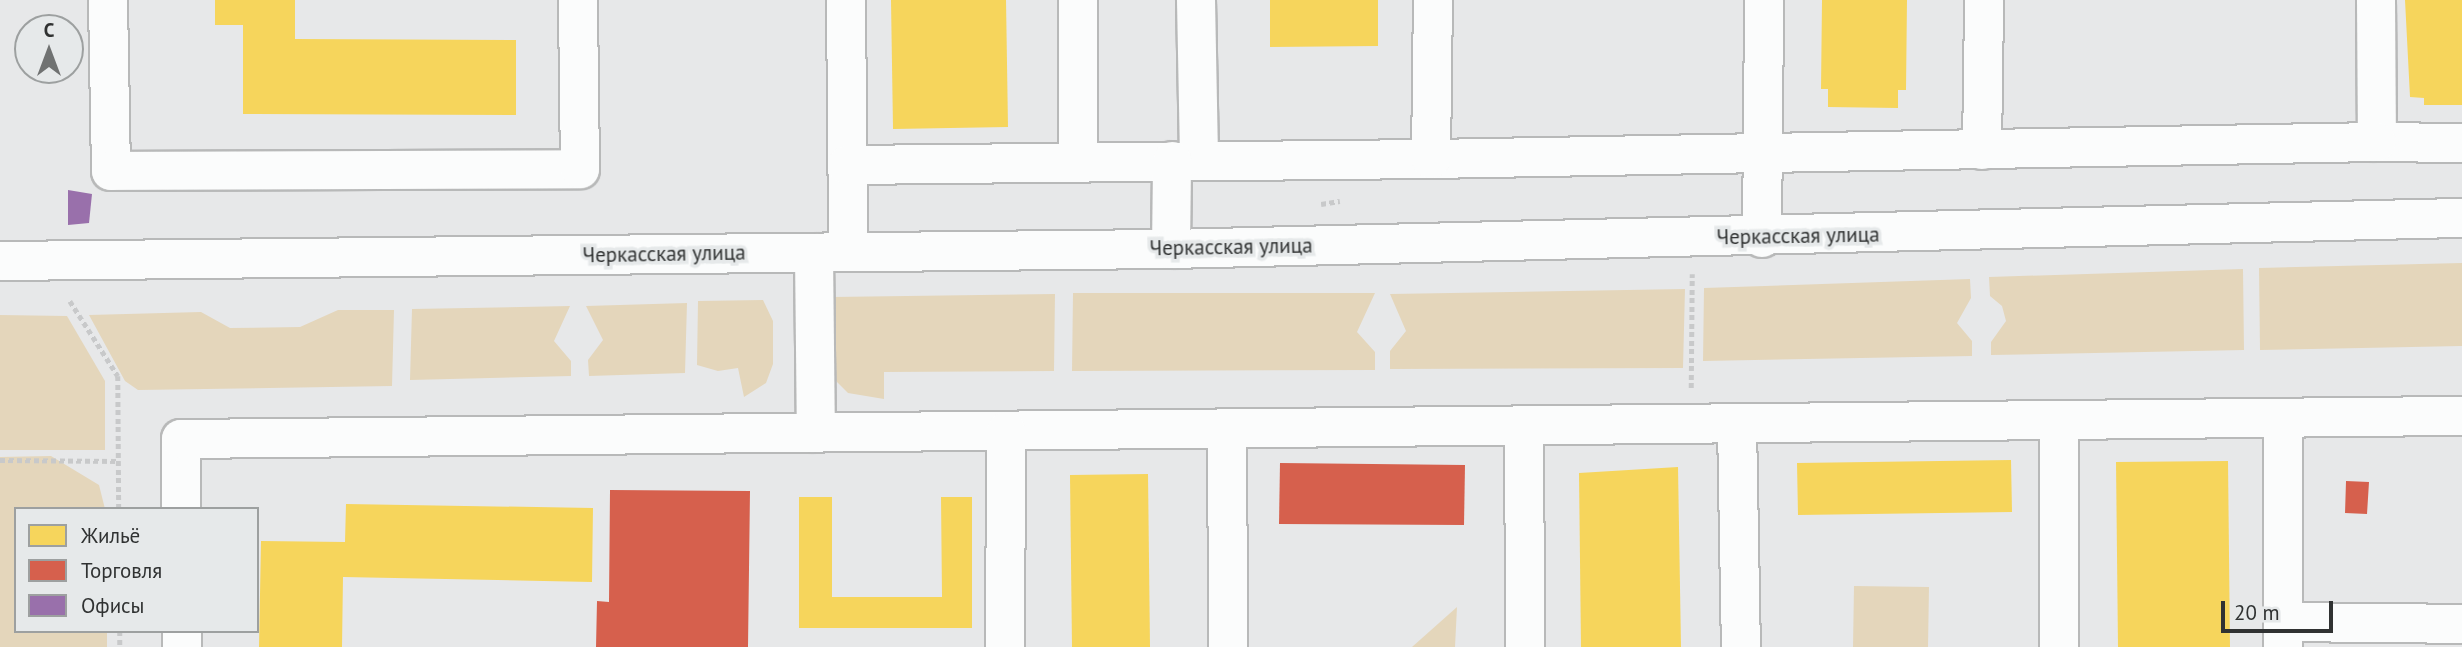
<!DOCTYPE html>
<html>
<head>
<meta charset="utf-8">
<style>
	body { margin:0 }
	#map { position:relative; width:2462px; height:647px; overflow:hidden; background:#e7e8e9; font-family:"PT Sans",sans-serif }
	div>[style] { position:absolute }
	[style*='--x'] { left:calc(var(--x)*1px); top:calc(var(--y)*1px); width:calc(var(--w)*1px); rotate:calc(var(--a)*1deg) }
	.green>* { inset:0; background:#e4d6bb }
	.homes>* { inset:0; background:#f6d55c }
	.shops>* { inset:0; background:#d6604d }
	.offices>* { inset:0; background:#9970ab }
	.path>* { height:4.5px; margin-top:-2.25px; transform-origin:0; background:repeating-linear-gradient(90deg,#c8c9ca 0 5px,transparent 0 8.5px) }
	.roads { filter:drop-shadow(2px 0 #b8b9b9) drop-shadow(-2px 0 #b8b9b9) drop-shadow(0 2px #b8b9b9) drop-shadow(0 -2px #b8b9b9) }
	.minor>* { height:38px; margin:-19px; padding:0 19px; transform-origin:19px; border-radius:19px; background:#fbfcfc }
	span { translate:-50% -50%; white-space:nowrap; text-align:center; line-height:1.15; -webkit-text-stroke:7px #e6e9ea; paint-order:stroke }
	.street-label { font-size:21px; color:#303232 }
	.legend { position:absolute; left:14px; top:507px; width:245px; height:126px; box-sizing:border-box; background:#e6e9ea; border:2px solid #9da0a0; margin:0; padding:9px 12px; list-style:none; font-size:21px; color:#303232 }
	.legend li { display:flex; align-items:center; gap:14px; height:35px }
	.legend b { width:35px; border:2px solid #9da0a0 }
	.north { position:absolute; left:14px; top:14px; width:70px; height:70px; box-sizing:border-box; background:#e6e9ea; border:2px solid #9da0a0; border-radius:50%; rotate:0deg; font-size:19px; font-weight:700; line-height:28px; text-align:center; color:#303232 }
	.north::after { content:''; display:block; margin:auto; width:24px; height:32px; background:#707272; clip-path:polygon(50% 0,100% 100%,50% 72%,0 100%) }
	.scale { position:absolute; left:2221px; top:601px; width:112px; height:32px; box-sizing:border-box; border:4px solid #303232; border-top:0; padding-left:9px; font-size:21px; line-height:24px; white-space:nowrap; color:#303232; -webkit-text-stroke:5px #e6e9ea; paint-order:stroke }
</style>
</head>
<body>
<div id="map">
	<div class="green">
		<div style="clip-path:polygon(2462px 263px,2462px 346px,2260px 350px,2259px 268px)"></div>
		<div style="clip-path:polygon(2243px 269px,2244px 350px,1991px 355px,1991px 342px,2006px 321px,2002px 306px,1990px 296px,1989px 277px)"></div>
		<div style="clip-path:polygon(1970px 279px,1971px 298px,1957px 323px,1972px 341px,1972px 356px,1703px 361px,1704px 288px)"></div>
		<div style="clip-path:polygon(1685px 289px,1683px 368px,1390px 369px,1390px 351px,1406px 331px,1390px 294px)"></div>
		<div style="clip-path:polygon(1073px 293px,1375px 293px,1357px 332px,1375px 352px,1375px 370px,1072px 371px)"></div>
		<div style="clip-path:polygon(1055px 294px,1054px 371px,884px 372px,884px 399px,848px 393px,832px 377px,832px 297px)"></div>
		<div style="clip-path:polygon(763px 300px,773px 321px,773px 364px,766px 383px,744px 397px,738px 368px,718px 371px,697px 365px,698px 301px)"></div>
		<div style="clip-path:polygon(687px 303px,685px 373px,589px 376px,588px 360px,603px 340px,586px 306px)"></div>
		<div style="clip-path:polygon(570px 306px,554px 341px,571px 361px,571px 376px,410px 380px,412px 309px)"></div>
		<div style="clip-path:polygon(338px 310px,394px 310px,392px 386px,138px 390px,125px 381px,89px 315px,201px 312px,230px 328px,300px 327px)"></div>
		<div style="clip-path:polygon(0 315px,67px 316px,105px 381px,105px 450px,0 450px)"></div>
		<div style="clip-path:polygon(51px 456px,99px 485px,105px 509px,16px 509px,16px 631px,107px 631px,107px 647px,0 647px,0 457px)"></div>
		<div style="clip-path:polygon(1854px 586px,1929px 587px,1928px 647px,1853px 647px)"></div>
		<div style="clip-path:polygon(1457px 607px,1455px 647px,1412px 647px)"></div>
	</div>
	<div class="homes">
		<div style="clip-path:polygon(215px 0,295px 0,295px 39px,516px 40px,516px 115px,243px 114px,243px 25px,215px 25px)"></div>
		<div style="clip-path:polygon(891px 0,1006px 0,1008px 127px,893px 129px)"></div>
		<div style="clip-path:polygon(1270px 0,1378px 0,1378px 46px,1270px 47px)"></div>
		<div style="clip-path:polygon(1822px 0,1907px 0,1906px 90px,1898px 90px,1898px 108px,1828px 107px,1828px 89px,1821px 89px)"></div>
		<div style="clip-path:polygon(2405px 0,2462px 0,2462px 105px,2424px 105px,2424px 98px,2410px 97px)"></div>
		<div style="clip-path:polygon(2011px 460px,2012px 512px,1798px 515px,1797px 463px)"></div>
		<div style="clip-path:polygon(2228px 461px,2230px 647px,2118px 647px,2116px 462px)"></div>
		<div style="clip-path:polygon(1678px 467px,1681px 647px,1581px 647px,1579px 473px)"></div>
		<div style="clip-path:polygon(1148px 474px,1150px 647px,1072px 647px,1070px 475px)"></div>
		<div style="clip-path:polygon(799px 497px,832px 497px,832px 597px,942px 597px,941px 497px,972px 497px,972px 628px,799px 628px)"></div>
		<div style="clip-path:polygon(346px 504px,593px 508px,592px 582px,343px 577px,342px 647px,259px 647px,261px 541px,345px 542px)"></div>
	</div>
	<div class="shops">
		<div style="clip-path:polygon(1280px 463px,1465px 465px,1464px 525px,1279px 524px)"></div>
		<div style="clip-path:polygon(2346px 481px,2369px 482px,2367px 514px,2345px 513px)"></div>
		<div style="clip-path:polygon(610px 490px,750px 491px,748px 647px,596px 647px,597px 601px,609px 602px)"></div>
	</div>
	<div class="offices">
		<div style="clip-path:polygon(68px 190px,92px 194px,89px 223px,68px 225px)"></div>
	</div>
	<div class="path">
		<div style="--x:1321;--y:204;--w:19;--a:-9"></div>
		<div style="--x:70;--y:301;--w:89;--a:57.4"></div>
		<div style="--x:118;--y:376;--w:133;--a:89.6"></div>
		<div style="--x:1691;--y:388;--w:114;--a:-89.5"></div>
		<div style="--x:0;--y:460;--w:119;--a:0.5"></div>
		<div style="--x:120;--y:631;--w:16;--a:90"></div>
	</div>
	<div class="roads">
		<div class="minor">
			<div style="--x:108;--y:0;--w:171;--a:89"></div>
			<div style="--x:111;--y:171;--w:469;--a:-0.2"></div>
			<div style="--x:580;--y:169;--w:169;--a:-90.7"></div>
			<div style="--x:846;--y:0;--w:252;--a:89.5"></div>
			<div style="--x:1078;--y:0;--w:162;--a:90"></div>
			<div style="--x:1196;--y:0;--w:160;--a:88.9"></div>
			<div style="--x:2376;--y:0;--w:142;--a:89.6"></div>
			<div style="--x:2377;--y:142;--w:85;--a:0.7"></div>
			<div style="--x:1982;--y:150;--w:150;--a:-89.2"></div>
			<div style="--x:1431;--y:159;--w:946;--a:-1.03"></div>
			<div style="--x:847;--y:165;--w:584;--a:-0.59"></div>
			<div style="--x:1431;--y:159;--w:159;--a:-89.3"></div>
			<div style="--x:1762;--y:238;--w:238;--a:-89.5"></div>
			<div style="--x:1171;--y:249;--w:88;--a:-89.3"></div>
			<div style="--x:814;--y:253;--w:180;--a:89.4"></div>
			<div style="--x:0;--y:261;--w:1171;--a:-0.59"></div>
			<div style="--x:1171;--y:249;--w:1291;--a:-1.38"></div>
			<div style="--x:2283;--y:418;--w:229;--a:90"></div>
			<div style="--x:2059;--y:420;--w:227;--a:90"></div>
			<div style="--x:1737;--y:423;--w:224;--a:89"></div>
			<div style="--x:1524;--y:425;--w:222;--a:89.7"></div>
			<div style="--x:1227;--y:428;--w:219;--a:89.7"></div>
			<div style="--x:181;--y:509;--w:70;--a:-90"></div>
			<div style="--x:181;--y:439;--w:2281;--a:-0.58"></div>
			<div style="--x:2283;--y:622;--w:179;--a:0.6"></div>
			<div style="--x:182;--y:631;--w:16;--a:90"></div>
			<div style="--x:1005;--y:647;--w:216;--a:-89.7"></div>
		</div>
	</div>
	<div class="street-label">
		<span style="left:1798px;top:236px;rotate:-1deg">Черкасская улица</span>
		<span style="left:1231px;top:247px;rotate:-1deg">Черкасская улица</span>
		<span style="left:664px;top:254px;rotate:-1deg">Черкасская улица</span>
	</div>
	<ul class="legend">
	<li><b style="height:19px;background:#f6d55c"></b>Жильё</li>
	<li><b style="height:19px;background:#d6604d"></b>Торговля</li>
	<li><b style="height:19px;background:#9970ab"></b>Офисы</li>
	</ul>
	<div class="north">С</div>
	<div class="scale">20 m</div>
</div>
</body>
</html>
